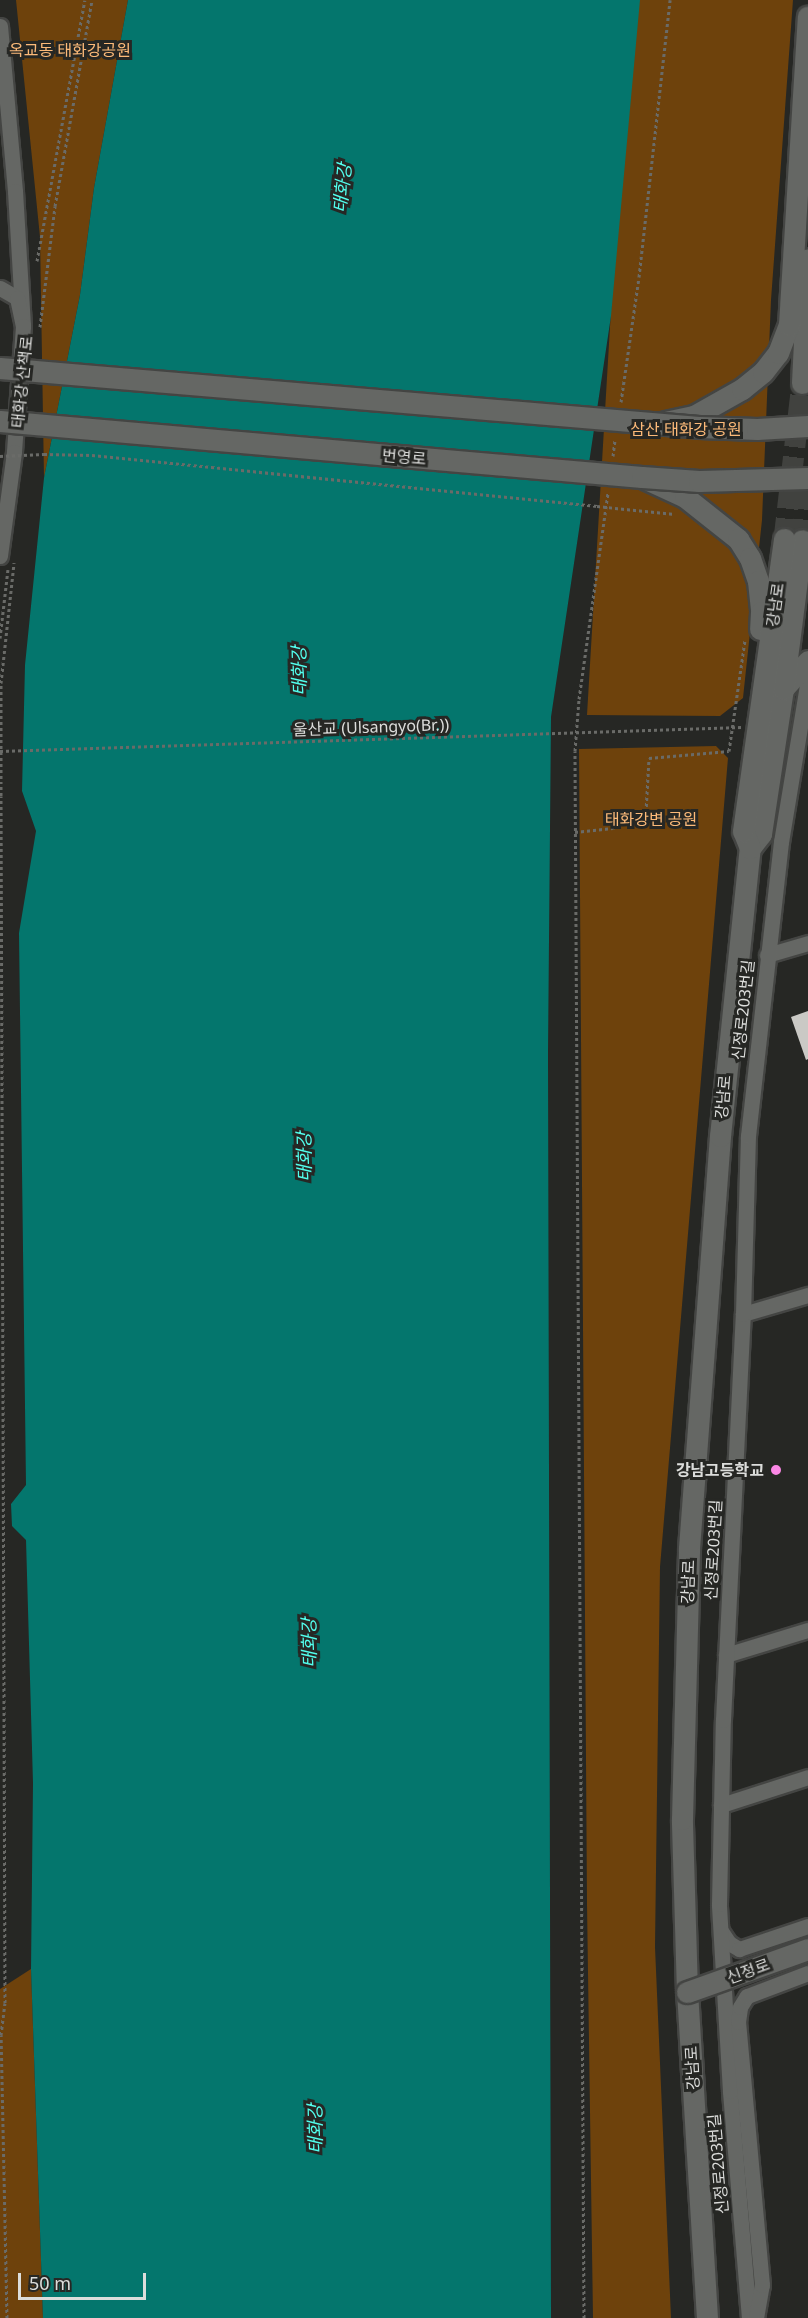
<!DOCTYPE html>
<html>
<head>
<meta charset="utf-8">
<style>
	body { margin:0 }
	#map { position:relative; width:808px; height:2318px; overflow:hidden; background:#262724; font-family:"Noto Sans","Noto Sans KR",sans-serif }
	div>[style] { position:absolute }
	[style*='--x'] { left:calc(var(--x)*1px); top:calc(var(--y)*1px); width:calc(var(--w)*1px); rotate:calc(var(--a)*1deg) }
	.green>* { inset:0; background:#6e420c }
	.water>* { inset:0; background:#04766d }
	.building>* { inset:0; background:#cac9c5 }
	.secondary-tunnel>* { height:21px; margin-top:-10.5px; transform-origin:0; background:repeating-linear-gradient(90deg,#41423f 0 21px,transparent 0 31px) }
	.path>* { height:3px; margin-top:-1.5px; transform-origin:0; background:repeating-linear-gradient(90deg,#6a6b68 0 3px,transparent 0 6px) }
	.roads { filter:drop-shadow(2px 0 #444543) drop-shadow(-2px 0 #444543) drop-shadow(0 2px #444543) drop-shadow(0 -2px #444543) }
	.street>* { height:15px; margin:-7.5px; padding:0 7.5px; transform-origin:7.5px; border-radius:7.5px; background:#656764 }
	.secondary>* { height:21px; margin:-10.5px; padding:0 10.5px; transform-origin:10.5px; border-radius:10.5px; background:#656764 }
	.path-bridge>* { height:3px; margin-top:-1.5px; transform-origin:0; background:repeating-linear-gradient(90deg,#6a6b68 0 3px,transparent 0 6px) }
	.bridges { filter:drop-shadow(2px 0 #444543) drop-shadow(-2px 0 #444543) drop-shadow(0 2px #444543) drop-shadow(0 -2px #444543) }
	.secondary-bridge>* { height:21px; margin:-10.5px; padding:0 10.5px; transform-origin:10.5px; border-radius:10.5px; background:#656764 }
	.dots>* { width:16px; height:16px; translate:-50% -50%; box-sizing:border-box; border:3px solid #262724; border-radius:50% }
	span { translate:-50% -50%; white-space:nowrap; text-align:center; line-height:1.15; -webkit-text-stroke:6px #262724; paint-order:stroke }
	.park-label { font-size:16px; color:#fcba79 }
	.street-label { font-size:16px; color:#dcdddb }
	.poi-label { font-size:16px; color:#dcdddb; font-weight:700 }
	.right { translate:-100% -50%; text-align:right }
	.water-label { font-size:18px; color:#52ffee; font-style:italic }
	.scale { position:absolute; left:18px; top:2273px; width:128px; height:27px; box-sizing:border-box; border:3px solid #dcdddb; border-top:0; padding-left:8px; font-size:18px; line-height:21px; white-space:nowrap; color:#dcdddb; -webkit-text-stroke:4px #262724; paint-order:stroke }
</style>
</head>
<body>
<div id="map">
	<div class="green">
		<div style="clip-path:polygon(16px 0,128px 0,94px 188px,80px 295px,44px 478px,40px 237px)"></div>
		<div style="clip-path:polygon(636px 0,793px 0,771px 300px,762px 520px,743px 698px,720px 716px,587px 715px,625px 74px)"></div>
		<div style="clip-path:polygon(716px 746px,728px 758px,660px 1567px,655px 1947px,671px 2318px,593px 2318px,587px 1904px,579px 749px)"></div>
		<div style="clip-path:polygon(31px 1969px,43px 2318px,0 2318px,0 1989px)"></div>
	</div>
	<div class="water">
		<div style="clip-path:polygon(128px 0,640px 0,611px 316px,551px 717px,548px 1053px,551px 2318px,43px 2318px,31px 1969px,33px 1783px,26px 1540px,12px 1526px,11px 1504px,26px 1485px,19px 933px,36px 831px,22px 791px,25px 665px,44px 478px,80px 295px,94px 188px)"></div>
	</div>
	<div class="building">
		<div style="clip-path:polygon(808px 1011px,808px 1059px,806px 1060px,791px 1017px)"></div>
	</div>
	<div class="secondary-tunnel">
		<div style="--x:784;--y:539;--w:157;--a:-83.4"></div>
		<div style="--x:802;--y:540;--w:54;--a:-83.7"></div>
	</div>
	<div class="path">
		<div style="--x:37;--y:261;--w:265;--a:-79.6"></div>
		<div style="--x:40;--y:327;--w:122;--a:-82.9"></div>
		<div style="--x:55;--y:206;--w:209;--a:-79.8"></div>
		<div style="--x:621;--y:402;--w:126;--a:-81.8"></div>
		<div style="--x:639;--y:277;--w:279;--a:-83.6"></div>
		<div style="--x:44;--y:454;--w:48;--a:1.2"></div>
		<div style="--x:92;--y:455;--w:508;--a:5.77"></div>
		<div style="--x:613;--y:456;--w:17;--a:-83"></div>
		<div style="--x:615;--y:508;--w:60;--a:5.7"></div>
		<div style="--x:0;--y:638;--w:69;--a:-83.4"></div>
		<div style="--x:575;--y:832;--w:38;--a:-6"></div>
		<div style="--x:613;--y:828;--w:37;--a:-26"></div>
		<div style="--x:646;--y:812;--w:54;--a:-86.8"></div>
		<div style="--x:649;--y:758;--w:80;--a:-5"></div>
		<div style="--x:729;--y:751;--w:112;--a:-81.8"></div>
		<div style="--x:7;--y:2318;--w:283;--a:-91.2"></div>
		<div style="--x:1;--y:2035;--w:32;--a:-83"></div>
		<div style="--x:5;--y:2003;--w:1207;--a:-90.19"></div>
		<div style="--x:1;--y:796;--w:113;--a:-90"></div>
		<div style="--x:1;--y:683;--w:121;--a:-83.8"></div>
		<div style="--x:584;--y:2318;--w:1567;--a:-90.33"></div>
		<div style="--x:575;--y:751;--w:52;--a:-85.6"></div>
		<div style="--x:579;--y:699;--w:209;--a:-82"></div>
	</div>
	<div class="roads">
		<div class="street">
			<div style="--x:0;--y:26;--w:166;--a:84.8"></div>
			<div style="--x:15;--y:191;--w:135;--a:86.6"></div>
			<div style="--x:0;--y:288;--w:20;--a:30"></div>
			<div style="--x:17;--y:298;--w:29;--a:78"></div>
			<div style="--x:23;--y:326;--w:126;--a:94.1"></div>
			<div style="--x:14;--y:452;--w:105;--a:97.7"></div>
			<div style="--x:767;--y:955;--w:43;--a:-16.3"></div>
			<div style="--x:743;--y:1314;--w:68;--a:-16.3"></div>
			<div style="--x:726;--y:1655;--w:86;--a:-17"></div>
			<div style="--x:721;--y:1805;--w:91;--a:-17.8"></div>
			<div style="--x:721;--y:1931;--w:14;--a:56"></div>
			<div style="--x:729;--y:1943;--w:12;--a:31"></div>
			<div style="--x:739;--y:1949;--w:73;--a:-18.4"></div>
			<div style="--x:749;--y:2318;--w:228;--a:-94.8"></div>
			<div style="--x:730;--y:2091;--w:187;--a:-93.4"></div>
			<div style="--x:719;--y:1904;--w:184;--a:-88.8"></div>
			<div style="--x:723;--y:1720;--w:406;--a:-87.2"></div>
			<div style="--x:743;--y:1314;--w:178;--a:-88.4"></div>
			<div style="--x:748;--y:1136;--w:296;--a:-83.6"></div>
			<div style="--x:781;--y:842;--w:165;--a:-80.6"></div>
			<div style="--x:756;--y:2318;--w:34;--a:-80"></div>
			<div style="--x:762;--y:2285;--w:264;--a:-95.2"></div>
			<div style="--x:738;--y:2022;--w:15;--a:-82"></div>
			<div style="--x:740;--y:2007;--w:13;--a:-58"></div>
			<div style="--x:747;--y:1996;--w:65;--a:-20.7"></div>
		</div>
		<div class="secondary">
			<div style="--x:802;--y:383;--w:124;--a:-87.2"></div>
			<div style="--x:665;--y:422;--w:30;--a:-12"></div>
			<div style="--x:694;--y:416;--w:55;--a:-29.4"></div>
			<div style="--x:742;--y:389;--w:27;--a:-39"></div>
			<div style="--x:763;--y:372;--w:24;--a:-52"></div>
			<div style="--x:778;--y:353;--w:30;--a:-69"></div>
			<div style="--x:789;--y:325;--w:309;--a:-86.5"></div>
			<div style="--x:646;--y:479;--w:43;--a:24.8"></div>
			<div style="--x:685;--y:497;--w:68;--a:38.4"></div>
			<div style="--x:738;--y:539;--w:22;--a:58"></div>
			<div style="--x:750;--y:558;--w:24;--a:71"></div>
			<div style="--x:758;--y:581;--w:31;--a:84"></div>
			<div style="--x:761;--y:612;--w:17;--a:93"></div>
			<div style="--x:782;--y:690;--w:39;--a:-48"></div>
			<div style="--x:750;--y:848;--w:18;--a:-52"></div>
			<div style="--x:761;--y:834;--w:147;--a:-81.4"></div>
			<div style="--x:783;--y:689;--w:150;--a:-82.7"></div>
			<div style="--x:707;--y:2318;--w:327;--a:-93.5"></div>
			<div style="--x:687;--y:1992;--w:173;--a:-91.7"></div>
			<div style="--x:682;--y:1819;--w:271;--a:-88.5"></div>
			<div style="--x:689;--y:1548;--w:413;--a:-85.7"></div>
			<div style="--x:720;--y:1136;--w:290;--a:-84.1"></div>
			<div style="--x:750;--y:848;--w:18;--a:-112"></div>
			<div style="--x:743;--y:831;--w:295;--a:-82"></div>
		</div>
	</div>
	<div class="path-bridge">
		<div style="--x:0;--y:456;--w:44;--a:-2.6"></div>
		<div style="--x:597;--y:506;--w:18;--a:6"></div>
		<div style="--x:0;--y:751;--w:742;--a:-1.85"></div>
	</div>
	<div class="bridges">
		<div class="secondary-bridge">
			<div style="--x:0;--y:368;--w:701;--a:4.82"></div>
			<div style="--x:699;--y:427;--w:58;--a:2"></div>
			<div style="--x:757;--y:429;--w:51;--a:-3.4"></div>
			<div style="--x:0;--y:421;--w:644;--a:4.99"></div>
			<div style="--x:642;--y:477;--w:57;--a:4"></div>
			<div style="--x:699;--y:481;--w:109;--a:-1.6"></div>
			<div style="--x:687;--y:1992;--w:128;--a:-19.6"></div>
		</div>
	</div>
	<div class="dots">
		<div style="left:776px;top:1470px;background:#fb87e5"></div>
	</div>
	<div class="park-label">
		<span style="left:70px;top:50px">옥교동 태화강공원</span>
		<span style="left:686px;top:429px">삼산 태화강 공원</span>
		<span style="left:651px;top:819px">태화강변 공원</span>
	</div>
	<div class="street-label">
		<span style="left:22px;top:382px;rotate:-84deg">태화강 산책로</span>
		<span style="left:404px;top:457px;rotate:5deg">번영로</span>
		<span style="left:775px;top:605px;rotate:-82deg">강남로</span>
		<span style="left:371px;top:727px;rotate:-2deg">울산교 (Ulsangyo(Br.))</span>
		<span style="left:743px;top:1010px;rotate:-84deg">신정로203번길</span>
		<span style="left:723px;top:1097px;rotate:-85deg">강남로</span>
		<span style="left:713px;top:1550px;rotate:-87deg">신정로203번길</span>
		<span style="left:688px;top:1582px;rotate:-88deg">강남로</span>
		<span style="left:748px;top:1971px;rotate:-20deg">신정로</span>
		<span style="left:692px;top:2068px;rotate:-93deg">강남로</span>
		<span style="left:718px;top:2164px;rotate:-95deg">신정로203번길</span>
	</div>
	<div class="poi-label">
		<span class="right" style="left:764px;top:1470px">강남고등학교</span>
	</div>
	<div class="water-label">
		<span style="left:342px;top:188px;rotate:-84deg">태화강</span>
		<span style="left:299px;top:671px;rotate:-91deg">태화강</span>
		<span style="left:304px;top:1157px;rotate:-91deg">태화강</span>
		<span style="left:309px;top:1643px;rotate:-91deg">태화강</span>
		<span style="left:315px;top:2129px;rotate:-91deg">태화강</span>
	</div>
	<div class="scale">50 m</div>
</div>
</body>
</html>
